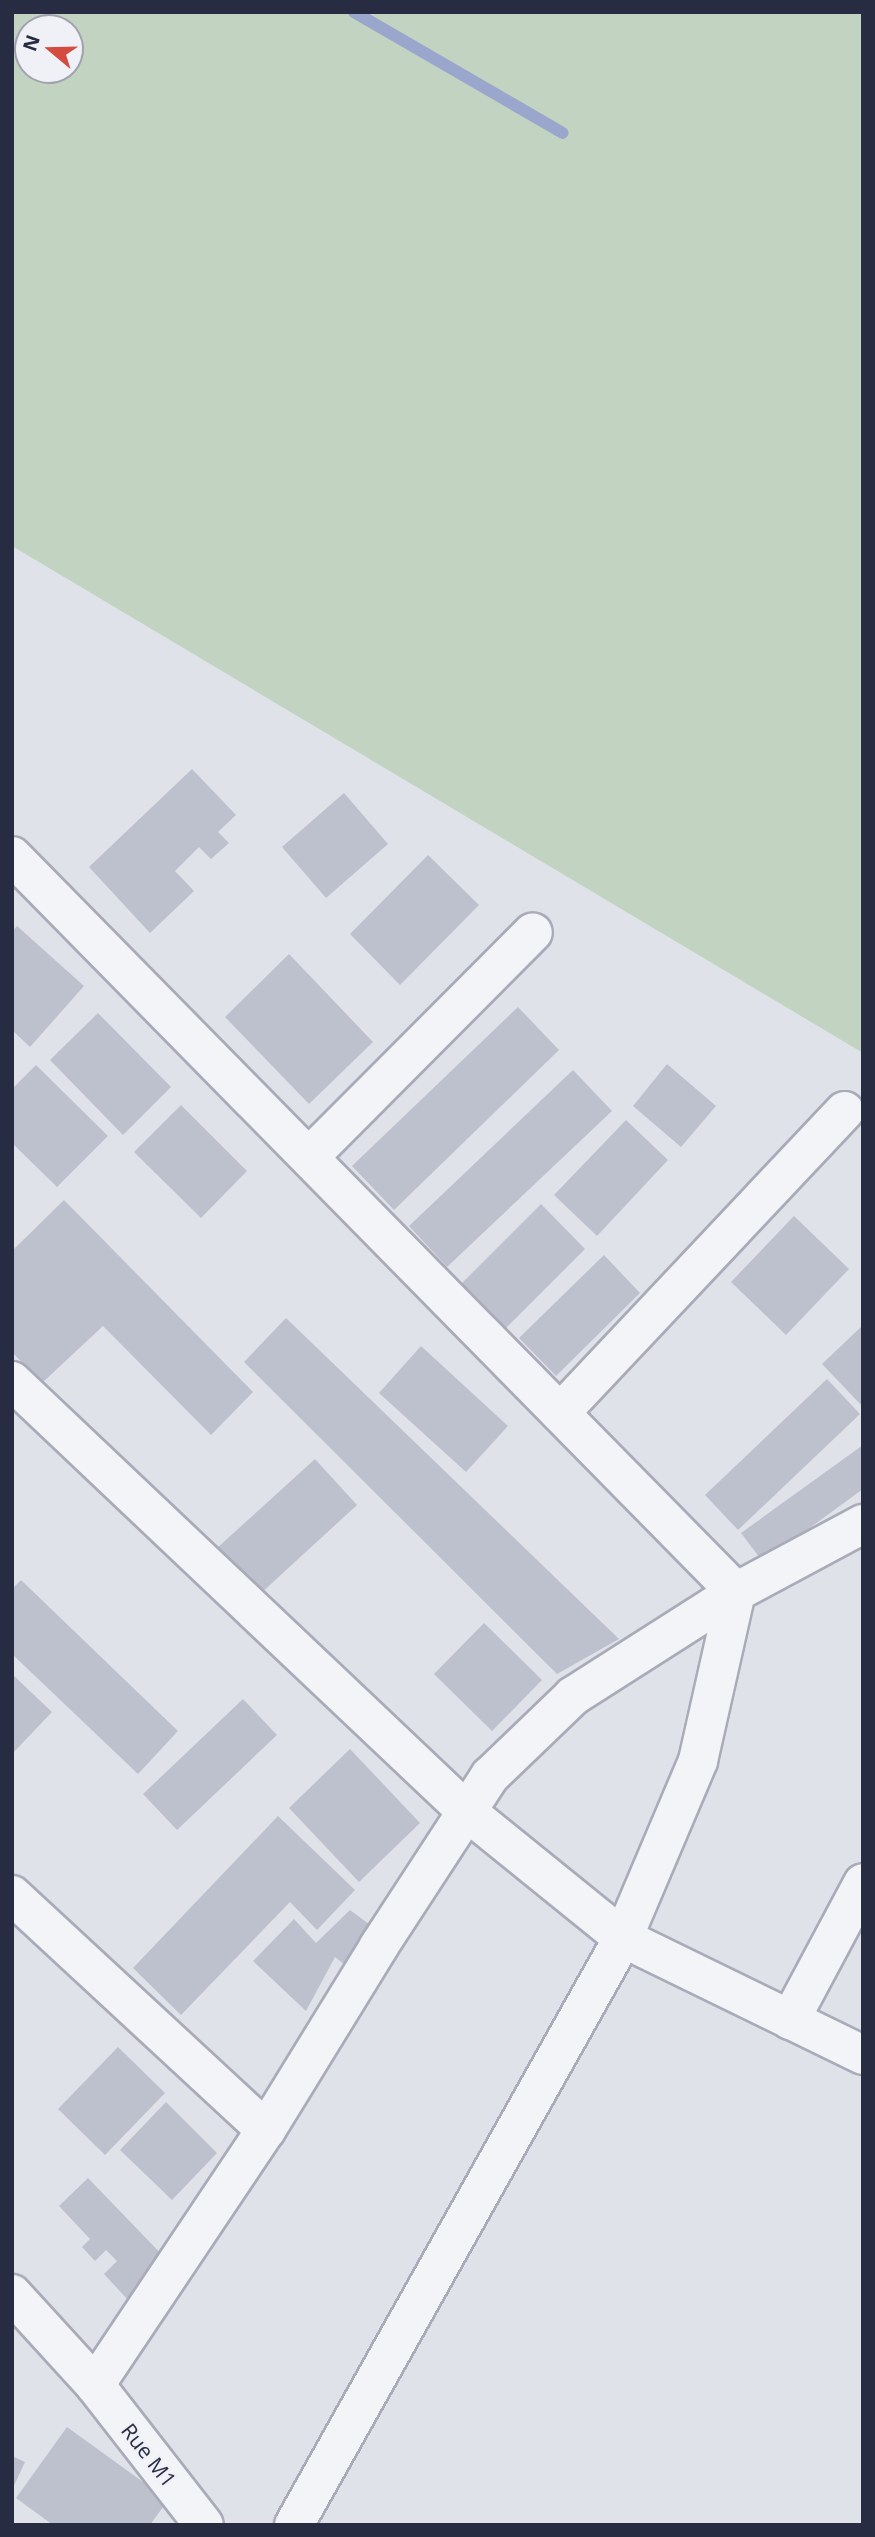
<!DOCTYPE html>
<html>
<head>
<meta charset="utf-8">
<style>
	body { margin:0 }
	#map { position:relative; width:875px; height:2537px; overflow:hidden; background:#e0e2ea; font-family:"Open Sans",sans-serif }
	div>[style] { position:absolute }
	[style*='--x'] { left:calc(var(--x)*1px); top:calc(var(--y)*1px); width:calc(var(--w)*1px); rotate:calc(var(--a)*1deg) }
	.green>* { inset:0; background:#c2d4c1 }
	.stream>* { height:12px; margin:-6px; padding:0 6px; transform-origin:6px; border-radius:6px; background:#9aa6cb }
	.building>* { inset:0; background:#bdc0cd }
	.roads { filter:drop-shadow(2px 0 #a9abb8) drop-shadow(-2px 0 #a9abb8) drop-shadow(0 2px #a9abb8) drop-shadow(0 -2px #a9abb8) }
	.minor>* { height:38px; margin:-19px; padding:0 19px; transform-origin:19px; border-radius:19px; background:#f3f4f8 }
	span { translate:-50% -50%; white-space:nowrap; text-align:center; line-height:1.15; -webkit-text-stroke:5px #f0f1f7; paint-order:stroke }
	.street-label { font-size:21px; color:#282c42 }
	.frame { position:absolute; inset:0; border:14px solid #282c42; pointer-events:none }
	.north { position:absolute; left:14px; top:14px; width:70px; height:70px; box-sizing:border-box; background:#f0f1f7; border:2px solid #a0a2af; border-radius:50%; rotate:289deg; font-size:19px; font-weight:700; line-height:28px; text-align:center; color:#282c42 }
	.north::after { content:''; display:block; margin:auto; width:24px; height:32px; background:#d44c40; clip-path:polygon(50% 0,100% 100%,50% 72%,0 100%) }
</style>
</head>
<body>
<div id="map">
	<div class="green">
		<div style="clip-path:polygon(evenodd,12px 12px,863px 12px,863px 1053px,12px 546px,12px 12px,28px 28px,70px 28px,70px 70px,28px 70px,28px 28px)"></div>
	</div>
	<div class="stream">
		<div style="--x:354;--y:12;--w:241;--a:30.1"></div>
	</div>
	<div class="building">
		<div style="clip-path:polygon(192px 769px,236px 815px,218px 832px,229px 843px,211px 859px,199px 847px,175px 871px,194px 891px,150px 933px,89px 867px)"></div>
		<div style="clip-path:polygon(344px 793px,388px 844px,326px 898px,282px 847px)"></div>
		<div style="clip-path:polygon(428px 855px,479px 905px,400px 985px,350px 934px)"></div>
		<div style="clip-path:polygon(17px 926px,84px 986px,30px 1047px,12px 1030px,12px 932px)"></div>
		<div style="clip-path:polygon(289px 954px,373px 1042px,309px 1104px,225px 1017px)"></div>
		<div style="clip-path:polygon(518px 1007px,559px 1050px,394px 1210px,352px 1166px)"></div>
		<div style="clip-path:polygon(98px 1013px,171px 1087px,123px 1135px,50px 1060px)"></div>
		<div style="clip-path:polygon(667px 1064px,716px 1106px,681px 1147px,633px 1106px)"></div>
		<div style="clip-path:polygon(36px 1065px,108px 1136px,57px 1187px,12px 1143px,12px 1089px)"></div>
		<div style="clip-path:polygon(573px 1070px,612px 1111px,447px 1267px,409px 1226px)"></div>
		<div style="clip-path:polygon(181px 1105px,247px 1171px,201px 1218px,134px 1152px)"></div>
		<div style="clip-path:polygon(626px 1120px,668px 1160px,597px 1236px,554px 1195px)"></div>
		<div style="clip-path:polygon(64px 1200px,253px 1392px,211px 1435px,103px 1326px,42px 1383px,12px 1352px,12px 1251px)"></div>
		<div style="clip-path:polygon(541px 1204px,585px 1249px,504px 1330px,460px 1285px)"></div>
		<div style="clip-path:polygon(794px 1216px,849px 1269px,786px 1335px,731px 1282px)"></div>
		<div style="clip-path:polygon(604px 1255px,640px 1293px,556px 1376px,519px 1338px)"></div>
		<div style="clip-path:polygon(286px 1318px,619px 1639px,557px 1674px,244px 1362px)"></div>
		<div style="clip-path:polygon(863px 1325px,863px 1407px,822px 1364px)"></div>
		<div style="clip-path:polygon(421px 1346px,508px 1426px,466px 1472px,379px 1393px)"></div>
		<div style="clip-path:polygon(827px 1379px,860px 1414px,738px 1530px,705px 1495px)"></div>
		<div style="clip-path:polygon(863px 1445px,863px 1489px,763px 1562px,741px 1533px)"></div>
		<div style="clip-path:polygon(315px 1459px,357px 1505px,259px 1595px,216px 1549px)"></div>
		<div style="clip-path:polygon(21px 1580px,178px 1731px,138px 1774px,12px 1654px,12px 1589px)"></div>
		<div style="clip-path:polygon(484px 1623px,542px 1680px,492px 1731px,434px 1674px)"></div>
		<div style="clip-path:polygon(12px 1674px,52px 1712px,12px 1754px)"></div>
		<div style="clip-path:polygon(243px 1699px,277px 1735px,177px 1830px,143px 1794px)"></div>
		<div style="clip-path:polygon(350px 1749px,420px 1823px,359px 1882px,289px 1808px)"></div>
		<div style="clip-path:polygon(278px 1816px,355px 1890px,317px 1930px,290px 1902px,181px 2015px,133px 1968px)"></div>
		<div style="clip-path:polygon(350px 1910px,377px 1930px,350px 1969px,335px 1957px,306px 2011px,253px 1961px,294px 1919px,316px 1943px)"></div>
		<div style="clip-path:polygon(118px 2047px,165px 2093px,105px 2155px,58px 2109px)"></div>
		<div style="clip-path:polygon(166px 2102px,217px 2153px,172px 2200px,120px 2150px)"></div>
		<div style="clip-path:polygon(88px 2178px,169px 2262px,129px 2301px,104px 2274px,117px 2261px,106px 2250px,95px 2261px,82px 2247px,90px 2239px,59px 2206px)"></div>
		<div style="clip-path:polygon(67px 2427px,168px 2500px,150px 2525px,53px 2525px,16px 2498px)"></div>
		<div style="clip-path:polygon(12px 2456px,25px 2462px,12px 2490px)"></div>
	</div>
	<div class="roads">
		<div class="minor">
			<div style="--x:12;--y:856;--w:1032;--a:45.47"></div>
			<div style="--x:736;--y:1592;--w:173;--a:102.7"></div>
			<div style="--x:698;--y:1761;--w:192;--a:113"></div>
			<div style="--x:623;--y:1938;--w:673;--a:119.27"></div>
			<div style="--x:309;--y:1157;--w:317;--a:-45.1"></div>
			<div style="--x:12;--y:1381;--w:625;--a:43.44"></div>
			<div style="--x:466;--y:1811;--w:202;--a:39"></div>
			<div style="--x:623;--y:1938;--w:267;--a:26"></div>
			<div style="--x:560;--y:1413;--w:415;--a:-46.7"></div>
			<div style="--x:12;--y:1895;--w:346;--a:42.8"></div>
			<div style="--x:790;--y:2020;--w:155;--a:-61.9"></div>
			<div style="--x:12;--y:2294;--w:123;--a:47.6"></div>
			<div style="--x:95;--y:2385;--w:177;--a:52.1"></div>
			<div style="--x:95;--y:2385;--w:307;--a:-56.2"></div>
			<div style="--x:266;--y:2130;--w:216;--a:-58.4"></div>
			<div style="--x:379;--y:1946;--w:203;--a:-56.9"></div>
			<div style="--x:490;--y:1776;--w:115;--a:-43.9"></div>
			<div style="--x:573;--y:1696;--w:193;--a:-32.5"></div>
			<div style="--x:736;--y:1592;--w:144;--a:-28.2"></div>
		</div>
	</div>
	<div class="street-label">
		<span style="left:149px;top:2455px;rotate:52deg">Rue M1</span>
	</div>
	<div class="frame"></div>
	<div class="north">N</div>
</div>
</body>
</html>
